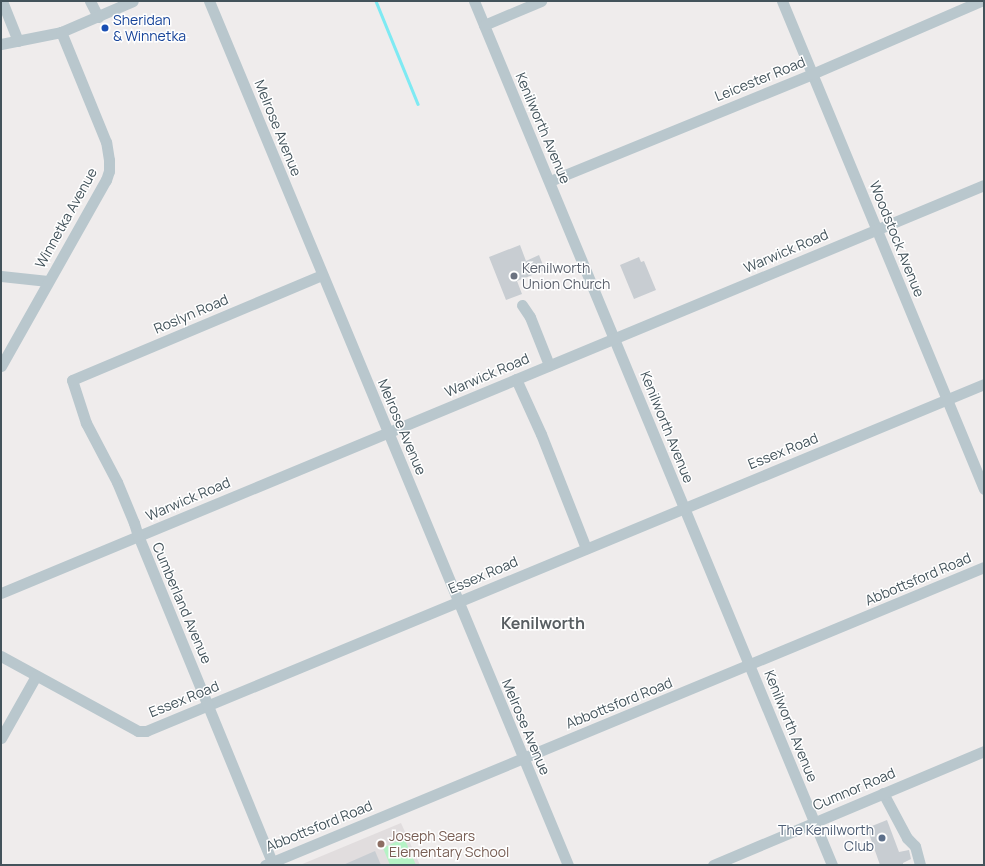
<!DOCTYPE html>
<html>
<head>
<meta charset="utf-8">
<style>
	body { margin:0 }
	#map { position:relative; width:985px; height:866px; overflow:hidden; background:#efecec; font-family:Manrope,sans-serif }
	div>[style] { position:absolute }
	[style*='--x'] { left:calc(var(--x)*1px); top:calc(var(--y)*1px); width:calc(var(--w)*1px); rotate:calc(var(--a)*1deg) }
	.education>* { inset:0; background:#e1ddde }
	.green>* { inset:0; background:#b5f2c5 }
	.stream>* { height:2.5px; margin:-1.25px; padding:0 1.25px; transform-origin:1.25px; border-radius:1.25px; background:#7eeaf3 }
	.building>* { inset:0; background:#c8cdd2 }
	.minor>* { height:11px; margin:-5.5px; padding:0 5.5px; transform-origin:5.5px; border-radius:5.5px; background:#b9c7cd }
	.dots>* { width:11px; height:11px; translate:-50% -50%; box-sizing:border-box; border:2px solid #fff; border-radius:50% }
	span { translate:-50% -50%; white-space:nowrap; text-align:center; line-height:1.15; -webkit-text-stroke:3px #fff; paint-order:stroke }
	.transit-label { font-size:14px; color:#164399 }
	.left { translate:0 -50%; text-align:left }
	.street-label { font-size:14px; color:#43535b }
	.worship-label { font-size:14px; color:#5b616d }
	.service-label { font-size:14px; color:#4e5e75 }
	.right { translate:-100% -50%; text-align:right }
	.education-label { font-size:14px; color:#785e54 }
	.quarter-label { font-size:16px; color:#585e62; font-weight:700 }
	.frame { position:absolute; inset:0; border:2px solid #43535b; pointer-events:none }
</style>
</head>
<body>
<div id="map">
	<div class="education">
		<div style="clip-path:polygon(401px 823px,420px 865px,300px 865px)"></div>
	</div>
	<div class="green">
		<div style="clip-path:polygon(404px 838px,416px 865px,390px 865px,383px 848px)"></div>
	</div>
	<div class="stream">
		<div style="--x:376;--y:1;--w:111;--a:67.8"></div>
	</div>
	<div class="building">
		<div style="clip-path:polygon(520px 245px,526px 261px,539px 255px,545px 270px,517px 281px,522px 294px,506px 300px,489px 257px)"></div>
		<div style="clip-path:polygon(639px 257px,641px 262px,644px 261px,656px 290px,634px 299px,620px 265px)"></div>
		<div style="clip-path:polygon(887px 820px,899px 852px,909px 850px,911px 859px,903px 863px,903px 865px,880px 865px,867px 828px)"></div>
		<div style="clip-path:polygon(375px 851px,381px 865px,343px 865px)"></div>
	</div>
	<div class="minor">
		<div style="--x:2;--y:1;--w:43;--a:68.2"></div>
		<div style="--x:90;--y:1;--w:18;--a:63"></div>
		<div style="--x:209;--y:1;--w:936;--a:67.44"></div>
		<div style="--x:474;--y:1;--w:935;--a:67.49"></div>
		<div style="--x:782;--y:1;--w:528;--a:67.51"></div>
		<div style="--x:484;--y:25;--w:62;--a:-22.8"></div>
		<div style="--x:1;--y:44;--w:61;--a:-11.3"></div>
		<div style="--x:61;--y:32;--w:78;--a:-23.3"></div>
		<div style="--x:550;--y:181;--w:283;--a:-22.2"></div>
		<div style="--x:812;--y:74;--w:184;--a:-23.4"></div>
		<div style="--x:1;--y:276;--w:47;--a:6.1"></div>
		<div style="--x:522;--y:305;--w:14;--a:56"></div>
		<div style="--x:530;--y:317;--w:52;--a:68.4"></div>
		<div style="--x:1;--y:366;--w:214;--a:-60.6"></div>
		<div style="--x:106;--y:180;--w:9;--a:-72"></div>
		<div style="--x:109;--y:171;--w:11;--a:-90"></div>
		<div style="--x:109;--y:160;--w:18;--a:-99"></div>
		<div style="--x:106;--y:142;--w:119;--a:-112.2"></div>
		<div style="--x:516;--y:379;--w:60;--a:65.6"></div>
		<div style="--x:541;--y:434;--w:123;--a:68.5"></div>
		<div style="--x:1;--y:593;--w:1064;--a:-22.54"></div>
		<div style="--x:1;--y:656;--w:156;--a:28.7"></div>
		<div style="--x:138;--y:731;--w:8;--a:0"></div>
		<div style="--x:146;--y:731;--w:907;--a:-22.49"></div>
		<div style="--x:1;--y:738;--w:71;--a:-60.6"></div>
		<div style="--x:883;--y:793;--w:51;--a:61.9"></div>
		<div style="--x:907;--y:838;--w:11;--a:45"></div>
		<div style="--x:915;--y:846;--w:20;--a:75"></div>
		<div style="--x:272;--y:862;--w:352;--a:-112.3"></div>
		<div style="--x:138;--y:536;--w:14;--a:-107"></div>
		<div style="--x:134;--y:523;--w:44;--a:-112.5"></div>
		<div style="--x:117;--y:482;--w:67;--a:-117.7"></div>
		<div style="--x:86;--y:423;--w:45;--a:-108"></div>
		<div style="--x:72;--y:380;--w:271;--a:-22.8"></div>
		<div style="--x:265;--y:865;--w:778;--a:-22.51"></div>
		<div style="--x:713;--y:865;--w:294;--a:-22.8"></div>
	</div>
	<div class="dots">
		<div style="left:105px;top:28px;background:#1a4fb4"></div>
		<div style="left:514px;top:276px;background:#6b7280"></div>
		<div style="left:882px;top:838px;background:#5c6f8a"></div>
		<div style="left:381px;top:844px;background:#8d6e63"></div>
	</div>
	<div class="transit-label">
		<span class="left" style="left:113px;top:28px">Sheridan<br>&amp; Winnetka</span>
	</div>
	<div class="street-label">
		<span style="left:760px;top:79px;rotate:-22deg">Leicester Road</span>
		<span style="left:278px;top:128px;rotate:68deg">Melrose Avenue</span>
		<span style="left:543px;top:128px;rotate:67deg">Kenilworth Avenue</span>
		<span style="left:66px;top:218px;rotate:-61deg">Winnetka Avenue</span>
		<span style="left:897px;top:239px;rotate:68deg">Woodstock Avenue</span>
		<span style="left:786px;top:251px;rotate:-23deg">Warwick Road</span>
		<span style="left:191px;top:314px;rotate:-23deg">Roslyn Road</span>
		<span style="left:487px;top:375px;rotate:-23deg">Warwick Road</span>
		<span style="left:402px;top:427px;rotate:67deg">Melrose Avenue</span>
		<span style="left:667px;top:427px;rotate:68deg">Kenilworth Avenue</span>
		<span style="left:783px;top:451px;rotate:-22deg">Essex Road</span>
		<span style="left:188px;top:499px;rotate:-23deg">Warwick Road</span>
		<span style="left:483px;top:575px;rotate:-23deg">Essex Road</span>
		<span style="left:918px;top:579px;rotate:-23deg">Abbottsford Road</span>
		<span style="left:182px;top:603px;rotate:67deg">Cumberland Avenue</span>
		<span style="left:184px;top:699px;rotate:-22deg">Essex Road</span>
		<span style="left:619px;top:703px;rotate:-22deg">Abbottsford Road</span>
		<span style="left:791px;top:726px;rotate:68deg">Kenilworth Avenue</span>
		<span style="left:526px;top:727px;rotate:67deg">Melrose Avenue</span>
		<span style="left:854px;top:789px;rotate:-23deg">Cumnor Road</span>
		<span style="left:319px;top:826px;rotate:-22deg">Abbottsford Road</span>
	</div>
	<div class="worship-label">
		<span class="left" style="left:522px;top:276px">Kenilworth<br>Union Church</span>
	</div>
	<div class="service-label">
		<span class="right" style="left:874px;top:838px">The Kenilworth<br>Club</span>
	</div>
	<div class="education-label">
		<span class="left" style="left:389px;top:844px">Joseph Sears<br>Elementary School</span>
	</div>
	<div class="quarter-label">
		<span style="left:543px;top:623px">Kenilworth</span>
	</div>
	<div class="frame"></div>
</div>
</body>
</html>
